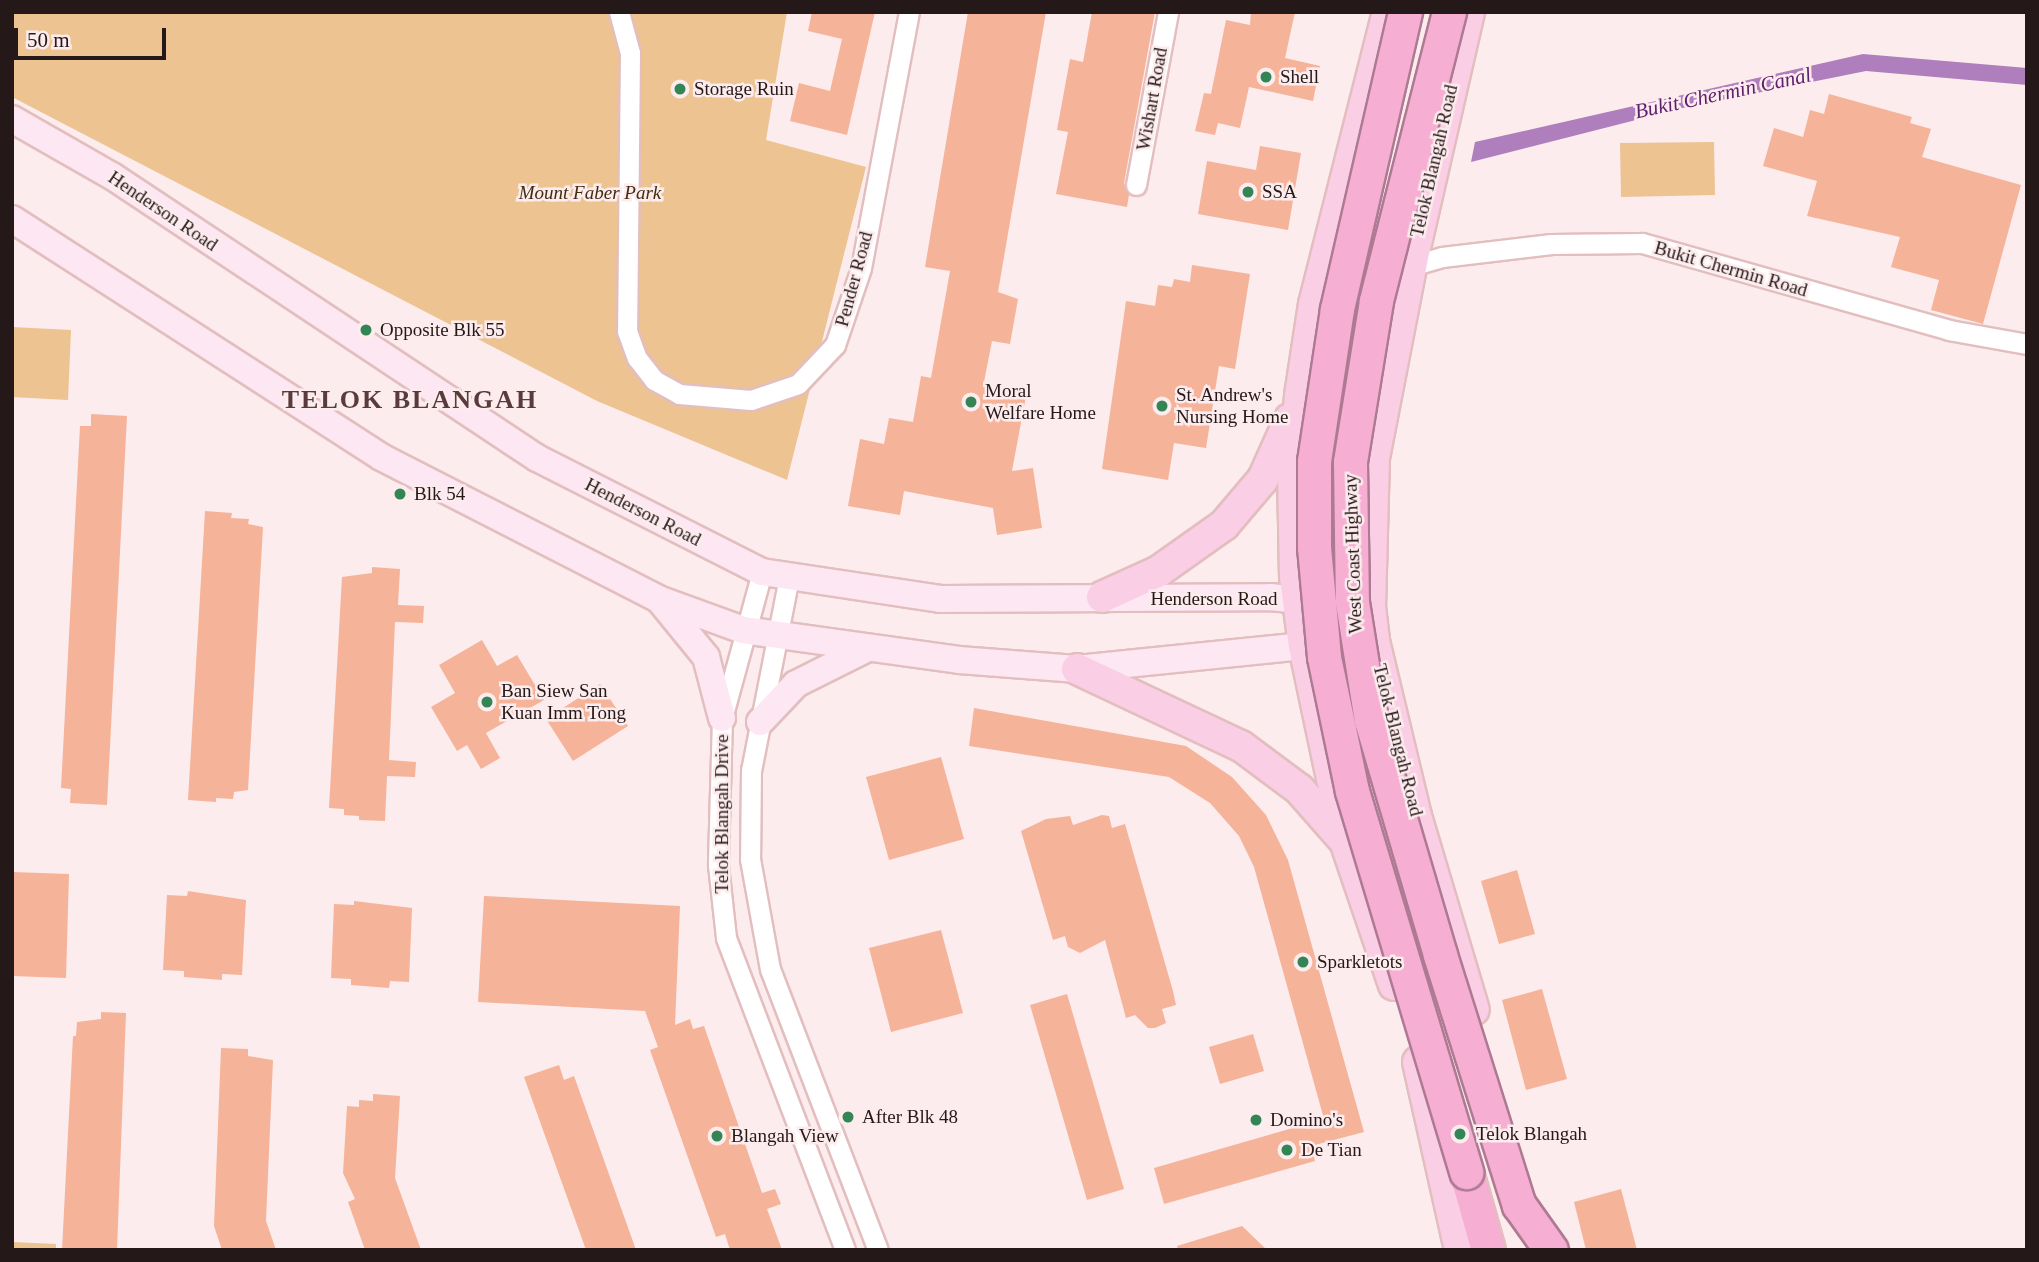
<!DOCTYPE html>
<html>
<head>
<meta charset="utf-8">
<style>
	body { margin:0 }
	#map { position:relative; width:2039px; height:1262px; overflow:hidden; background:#fceced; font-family:Georgia,serif }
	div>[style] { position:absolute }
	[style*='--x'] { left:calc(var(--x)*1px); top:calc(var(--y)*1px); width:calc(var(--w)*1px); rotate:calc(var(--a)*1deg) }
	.green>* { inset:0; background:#edc392 }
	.water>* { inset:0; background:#af7ebc }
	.building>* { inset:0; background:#f5b399 }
	.roads { filter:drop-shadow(2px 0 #e3bebf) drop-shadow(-2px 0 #e3bebf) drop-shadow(0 2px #e3bebf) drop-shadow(0 -2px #e3bebf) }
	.street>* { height:19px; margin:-9.5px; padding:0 9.5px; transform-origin:9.5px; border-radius:9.5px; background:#fff }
	.secondary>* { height:26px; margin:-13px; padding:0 13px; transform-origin:13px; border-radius:13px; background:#fce7f2 }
	.primary>* { height:30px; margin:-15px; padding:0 15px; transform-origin:15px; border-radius:15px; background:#facee5 }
	.highway>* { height:33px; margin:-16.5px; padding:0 16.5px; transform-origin:16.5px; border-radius:16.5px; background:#f6aed3 }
	.bridges { filter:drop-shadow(2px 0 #ad7a92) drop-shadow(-2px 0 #ad7a92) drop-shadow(0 2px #ad7a92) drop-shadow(0 -2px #ad7a92) }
	.highway-bridge>* { height:33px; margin:-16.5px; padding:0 16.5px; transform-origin:16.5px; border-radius:16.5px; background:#f6aed3 }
	.dots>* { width:19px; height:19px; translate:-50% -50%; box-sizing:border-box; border:4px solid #fceced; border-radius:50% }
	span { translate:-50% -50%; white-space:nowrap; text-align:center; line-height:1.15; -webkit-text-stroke:5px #fceced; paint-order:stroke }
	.poi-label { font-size:19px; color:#251818 }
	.left { translate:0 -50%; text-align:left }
	.street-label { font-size:19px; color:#251818 }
	.park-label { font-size:19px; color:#422c0e; font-style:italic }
	.water-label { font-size:21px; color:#5e206d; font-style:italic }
	.district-label { font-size:26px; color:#593b3d; font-weight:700; letter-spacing:2px }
	.frame { position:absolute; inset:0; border:14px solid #251818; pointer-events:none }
	.scale { position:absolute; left:14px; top:28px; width:152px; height:32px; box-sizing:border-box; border:4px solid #251818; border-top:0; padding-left:9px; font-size:21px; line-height:24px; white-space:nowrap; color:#251818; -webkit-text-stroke:5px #fceced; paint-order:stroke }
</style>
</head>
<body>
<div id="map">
	<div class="green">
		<div style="clip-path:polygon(12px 12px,787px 12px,766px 140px,866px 167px,787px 480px,597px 401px,12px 97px)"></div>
		<div style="clip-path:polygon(1714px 142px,1715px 195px,1621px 197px,1620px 143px)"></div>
		<div style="clip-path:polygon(12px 327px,71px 330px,68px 400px,12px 397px)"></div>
		<div style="clip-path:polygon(12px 1242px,56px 1244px,56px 1250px,12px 1250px)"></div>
	</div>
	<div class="water">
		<div style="clip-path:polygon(1863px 54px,2027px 68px,2027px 85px,1866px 71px,1687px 107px,1471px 162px,1475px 142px)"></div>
	</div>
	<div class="building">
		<div style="clip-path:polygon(812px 12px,875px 12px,847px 135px,790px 121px,799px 83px,830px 91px,842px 39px,808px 31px)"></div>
		<div style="clip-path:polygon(968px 12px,1046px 12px,998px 292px,1018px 299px,1010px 344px,992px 341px,983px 387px,1026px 396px,1012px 471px,1033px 468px,1042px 528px,997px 535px,993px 508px,904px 491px,900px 515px,848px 506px,860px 439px,884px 444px,889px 418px,913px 422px,921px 376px,931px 378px,950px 271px,925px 267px)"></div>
		<div style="clip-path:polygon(1092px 12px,1155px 12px,1124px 183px,1129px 195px,1127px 207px,1056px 194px,1068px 132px,1057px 130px,1070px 59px,1083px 62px)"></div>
		<div style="clip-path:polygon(1251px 12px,1295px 12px,1285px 58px,1320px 66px,1313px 101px,1249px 87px,1240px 128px,1218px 123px,1215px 135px,1195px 131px,1204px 93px,1211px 94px,1226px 20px,1250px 25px)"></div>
		<div style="clip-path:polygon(1829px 94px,1912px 117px,1910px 123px,1931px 129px,1922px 157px,2021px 185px,1983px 324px,1931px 310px,1939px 280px,1891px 267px,1900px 237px,1807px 216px,1817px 181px,1763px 166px,1774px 128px,1803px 137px,1810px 110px,1824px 114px)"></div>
		<div style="clip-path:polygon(1260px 146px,1301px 153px,1288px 230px,1198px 214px,1207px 161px,1256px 170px)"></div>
		<div style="clip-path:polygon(1192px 265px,1250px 274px,1235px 369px,1219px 366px,1206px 448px,1174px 443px,1168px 480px,1102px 469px,1126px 301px,1155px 306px,1158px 285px,1172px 287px,1174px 279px,1190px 282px)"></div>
		<div style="clip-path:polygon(91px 414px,127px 416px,107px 805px,70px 803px,71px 789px,61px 788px,80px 426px,91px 426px)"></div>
		<div style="clip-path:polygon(205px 511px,232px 513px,231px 518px,249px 519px,248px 524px,263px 527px,248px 790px,234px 792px,233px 799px,216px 798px,216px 802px,188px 800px)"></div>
		<div style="clip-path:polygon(372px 567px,400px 569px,398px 605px,424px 606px,423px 623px,395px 622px,389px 760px,416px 762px,415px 777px,387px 776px,385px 821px,359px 820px,359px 816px,344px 815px,344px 809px,329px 808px,342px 577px,372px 573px)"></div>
		<div style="clip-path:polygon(482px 640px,497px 666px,517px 655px,544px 700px,486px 733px,500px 758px,481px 769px,467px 745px,457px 751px,431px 707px,455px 693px,439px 665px)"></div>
		<div style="clip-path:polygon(600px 684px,628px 726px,573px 761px,546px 719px)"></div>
		<div style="clip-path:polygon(974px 708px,1186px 746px,1232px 777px,1266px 815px,1288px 860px,1364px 1132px,1311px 1146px,1315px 1161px,1164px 1204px,1154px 1168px,1324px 1119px,1254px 867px,1239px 836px,1210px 803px,1169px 777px,969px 746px)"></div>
		<div style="clip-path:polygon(941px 757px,964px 839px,889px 860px,866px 777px)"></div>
		<div style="clip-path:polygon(1102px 815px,1109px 816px,1112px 828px,1125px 824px,1173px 991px,1176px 1005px,1162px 1009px,1166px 1023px,1155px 1028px,1148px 1028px,1135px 1015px,1126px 1018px,1105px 940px,1080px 953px,1068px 947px,1065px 936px,1053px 940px,1021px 831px,1046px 819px,1070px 816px,1073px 825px)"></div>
		<div style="clip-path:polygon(1517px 870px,1535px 934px,1499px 944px,1481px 881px)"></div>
		<div style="clip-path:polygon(12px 872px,69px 874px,66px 978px,12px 976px)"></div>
		<div style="clip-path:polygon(188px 891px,246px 900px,242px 975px,222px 974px,222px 980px,184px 977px,184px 971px,163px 970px,167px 895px,187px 896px)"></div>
		<div style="clip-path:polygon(484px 896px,680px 906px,675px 1025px,690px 1019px,693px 1029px,704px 1026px,762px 1193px,775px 1189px,781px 1204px,767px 1209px,782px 1250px,730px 1250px,725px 1234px,716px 1237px,650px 1050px,658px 1047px,645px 1011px,478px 1002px)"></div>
		<div style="clip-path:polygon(354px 901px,412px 908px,409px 982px,390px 981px,389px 988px,351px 985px,351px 979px,331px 978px,334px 904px,354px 905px)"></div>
		<div style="clip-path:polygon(941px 930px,963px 1013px,891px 1032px,869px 948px)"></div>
		<div style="clip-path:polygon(1542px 989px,1567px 1079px,1526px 1090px,1502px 1000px)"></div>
		<div style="clip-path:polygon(1067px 994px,1124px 1189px,1087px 1200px,1030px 1005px)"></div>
		<div style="clip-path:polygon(101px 1012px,126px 1013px,117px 1250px,62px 1250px,73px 1036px,76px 1036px,77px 1022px,101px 1019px)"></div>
		<div style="clip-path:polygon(1253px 1034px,1264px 1071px,1220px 1084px,1209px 1047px)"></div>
		<div style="clip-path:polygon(221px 1048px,248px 1049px,248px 1056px,273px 1060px,266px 1221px,276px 1250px,222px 1250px,214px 1226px)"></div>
		<div style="clip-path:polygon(559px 1065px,564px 1080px,574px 1076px,636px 1250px,586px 1250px,524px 1077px)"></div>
		<div style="clip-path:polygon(373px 1094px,400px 1096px,395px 1178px,421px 1250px,365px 1250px,348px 1202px,355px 1199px,343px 1173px,347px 1106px,359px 1107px,359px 1100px,373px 1101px)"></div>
		<div style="clip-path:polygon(1621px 1189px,1637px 1250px,1586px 1250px,1574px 1202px)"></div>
		<div style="clip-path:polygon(1242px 1226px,1267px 1250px,1178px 1250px,1177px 1246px)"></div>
	</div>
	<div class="roads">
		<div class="street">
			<div style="--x:619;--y:12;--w:42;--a:75"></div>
			<div style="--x:630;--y:53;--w:278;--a:90.6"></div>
			<div style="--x:627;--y:331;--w:29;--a:70"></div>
			<div style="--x:637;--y:358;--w:28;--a:52"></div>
			<div style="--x:654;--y:380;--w:29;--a:29"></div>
			<div style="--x:679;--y:394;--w:72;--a:4.8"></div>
			<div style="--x:751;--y:400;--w:50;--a:-18.8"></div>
			<div style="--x:798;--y:384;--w:54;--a:-46.5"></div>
			<div style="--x:835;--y:345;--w:81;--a:-71.3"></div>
			<div style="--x:861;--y:268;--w:260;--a:-79.4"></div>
			<div style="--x:1136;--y:185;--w:176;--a:-79.5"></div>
			<div style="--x:1337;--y:287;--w:109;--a:-15.9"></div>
			<div style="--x:1442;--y:257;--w:110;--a:-6.8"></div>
			<div style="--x:1551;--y:244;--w:91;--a:-0.6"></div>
			<div style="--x:1642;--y:243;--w:319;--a:15.8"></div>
			<div style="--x:1949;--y:330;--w:79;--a:10.2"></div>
			<div style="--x:762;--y:572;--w:151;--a:105.3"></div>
			<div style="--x:722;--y:718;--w:147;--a:91.6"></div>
			<div style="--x:718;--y:865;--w:73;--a:83.7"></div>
			<div style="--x:726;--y:938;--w:334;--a:69.1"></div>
			<div style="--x:789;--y:577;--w:197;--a:101.1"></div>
			<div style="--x:751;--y:770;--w:89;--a:90.6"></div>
			<div style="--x:750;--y:859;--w:112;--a:79.7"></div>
			<div style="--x:770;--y:969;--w:301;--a:69"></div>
		</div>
		<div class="secondary">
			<div style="--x:12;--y:119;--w:115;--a:29.7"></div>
			<div style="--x:112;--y:176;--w:510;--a:33.57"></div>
			<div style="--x:537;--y:458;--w:252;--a:26.9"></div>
			<div style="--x:762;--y:572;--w:180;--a:8.6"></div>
			<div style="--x:940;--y:599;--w:330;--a:-0.3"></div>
			<div style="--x:1270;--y:597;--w:49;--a:5.8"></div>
			<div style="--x:12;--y:219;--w:439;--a:32.8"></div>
			<div style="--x:381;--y:457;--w:311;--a:27.1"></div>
			<div style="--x:658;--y:599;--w:90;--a:20"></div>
			<div style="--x:743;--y:630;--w:218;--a:7.9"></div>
			<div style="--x:959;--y:660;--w:118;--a:4.4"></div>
			<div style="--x:1077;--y:669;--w:247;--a:-5.8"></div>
			<div style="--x:662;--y:603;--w:70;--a:50.8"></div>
			<div style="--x:706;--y:657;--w:63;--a:75.3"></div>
			<div style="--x:760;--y:722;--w:52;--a:-46.5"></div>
			<div style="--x:796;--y:684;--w:80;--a:-26.6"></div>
		</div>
		<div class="primary">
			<div style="--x:1388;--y:12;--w:301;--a:104.2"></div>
			<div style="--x:1314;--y:304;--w:93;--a:98.7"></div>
			<div style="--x:1300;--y:396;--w:78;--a:95.1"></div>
			<div style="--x:1293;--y:474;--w:103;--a:88.9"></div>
			<div style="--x:1295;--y:577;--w:70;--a:82.6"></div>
			<div style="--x:1304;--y:646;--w:199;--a:78.1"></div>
			<div style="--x:1345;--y:841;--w:152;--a:71.2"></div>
			<div style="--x:1469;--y:12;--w:241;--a:102.9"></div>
			<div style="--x:1415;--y:247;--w:214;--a:101"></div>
			<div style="--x:1374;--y:457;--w:150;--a:91.5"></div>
			<div style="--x:1370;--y:607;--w:34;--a:83"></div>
			<div style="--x:1374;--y:641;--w:180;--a:76.5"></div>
			<div style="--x:1416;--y:816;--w:202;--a:73.4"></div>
			<div style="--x:1102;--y:597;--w:63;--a:-24.5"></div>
			<div style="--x:1159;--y:571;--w:80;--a:-35.3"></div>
			<div style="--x:1224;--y:525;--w:60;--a:-49.7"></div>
			<div style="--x:1263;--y:479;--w:66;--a:-65.8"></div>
			<div style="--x:1077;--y:669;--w:181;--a:25.2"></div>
			<div style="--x:1241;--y:746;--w:72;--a:36.6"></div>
			<div style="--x:1299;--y:789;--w:65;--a:48.7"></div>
			<div style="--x:1418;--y:1062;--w:193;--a:77.4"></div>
		</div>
		<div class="highway">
			<div style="--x:1466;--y:1172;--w:81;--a:74.2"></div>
		</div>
	</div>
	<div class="bridges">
		<div class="highway-bridge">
			<div style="--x:1405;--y:12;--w:305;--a:102.9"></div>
			<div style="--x:1337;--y:309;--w:154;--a:98.6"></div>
			<div style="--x:1314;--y:461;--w:86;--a:90"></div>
			<div style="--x:1314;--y:547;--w:110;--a:84.8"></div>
			<div style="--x:1324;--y:657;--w:137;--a:78.2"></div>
			<div style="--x:1352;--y:791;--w:398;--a:73.3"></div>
			<div style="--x:1449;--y:12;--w:298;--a:104.2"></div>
			<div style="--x:1376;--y:301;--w:163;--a:99.2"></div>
			<div style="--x:1350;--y:462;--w:140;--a:89.2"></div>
			<div style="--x:1352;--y:602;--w:120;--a:80.9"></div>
			<div style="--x:1371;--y:720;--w:245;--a:73.6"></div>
			<div style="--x:1440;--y:955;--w:262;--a:72.5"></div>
			<div style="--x:1519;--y:1205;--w:55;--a:54.6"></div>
		</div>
	</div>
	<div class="dots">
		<div style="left:1266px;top:77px;background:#348556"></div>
		<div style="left:680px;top:89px;background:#348556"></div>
		<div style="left:1248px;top:192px;background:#348556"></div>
		<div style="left:366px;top:330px;background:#348556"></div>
		<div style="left:971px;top:402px;background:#348556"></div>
		<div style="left:1162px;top:406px;background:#348556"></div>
		<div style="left:400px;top:494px;background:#348556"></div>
		<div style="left:487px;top:702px;background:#348556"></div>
		<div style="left:1303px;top:962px;background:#348556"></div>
		<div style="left:848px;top:1117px;background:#348556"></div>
		<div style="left:1256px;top:1120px;background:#348556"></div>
		<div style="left:1460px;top:1134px;background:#348556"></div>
		<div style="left:717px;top:1136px;background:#348556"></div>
		<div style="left:1287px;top:1150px;background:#348556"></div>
	</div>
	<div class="poi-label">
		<span class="left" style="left:1280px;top:77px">Shell</span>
		<span class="left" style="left:694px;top:89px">Storage Ruin</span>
		<span class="left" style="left:1262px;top:192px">SSA</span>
		<span class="left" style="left:380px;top:330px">Opposite Blk 55</span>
		<span class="left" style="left:985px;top:402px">Moral<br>Welfare Home</span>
		<span class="left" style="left:1176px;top:406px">St. Andrew's<br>Nursing Home</span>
		<span class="left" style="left:414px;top:494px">Blk 54</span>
		<span class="left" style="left:501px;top:702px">Ban Siew San<br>Kuan Imm Tong</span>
		<span class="left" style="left:1317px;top:962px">Sparkletots</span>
		<span class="left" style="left:862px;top:1117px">After Blk 48</span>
		<span class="left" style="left:1270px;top:1120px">Domino's</span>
		<span class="left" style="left:1476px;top:1134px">Telok Blangah</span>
		<span class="left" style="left:731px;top:1136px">Blangah View</span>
		<span class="left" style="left:1301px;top:1150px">De Tian</span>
	</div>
	<div class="street-label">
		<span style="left:1152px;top:99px;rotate:-80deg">Wishart Road</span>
		<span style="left:1434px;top:161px;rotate:-77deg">Telok Blangah Road</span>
		<span style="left:163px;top:211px;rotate:34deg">Henderson Road</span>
		<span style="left:1731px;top:269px;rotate:16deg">Bukit Chermin Road</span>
		<span style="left:854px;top:279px;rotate:-75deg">Pender Road</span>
		<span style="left:643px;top:512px;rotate:27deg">Henderson Road</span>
		<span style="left:1353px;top:554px;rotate:-92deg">West Coast Highway</span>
		<span style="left:1214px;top:599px">Henderson Road</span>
		<span style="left:1398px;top:740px;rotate:76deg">Telok Blangah Road</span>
		<span style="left:722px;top:814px;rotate:-90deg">Telok Blangah Drive</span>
	</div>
	<div class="park-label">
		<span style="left:590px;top:193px">Mount Faber Park</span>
	</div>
	<div class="water-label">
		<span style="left:1723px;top:93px;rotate:-12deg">Bukit Chermin Canal</span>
	</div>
	<div class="district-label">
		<span style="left:410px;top:400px">TELOK BLANGAH</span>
	</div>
	<div class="frame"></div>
	<div class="scale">50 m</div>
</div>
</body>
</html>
